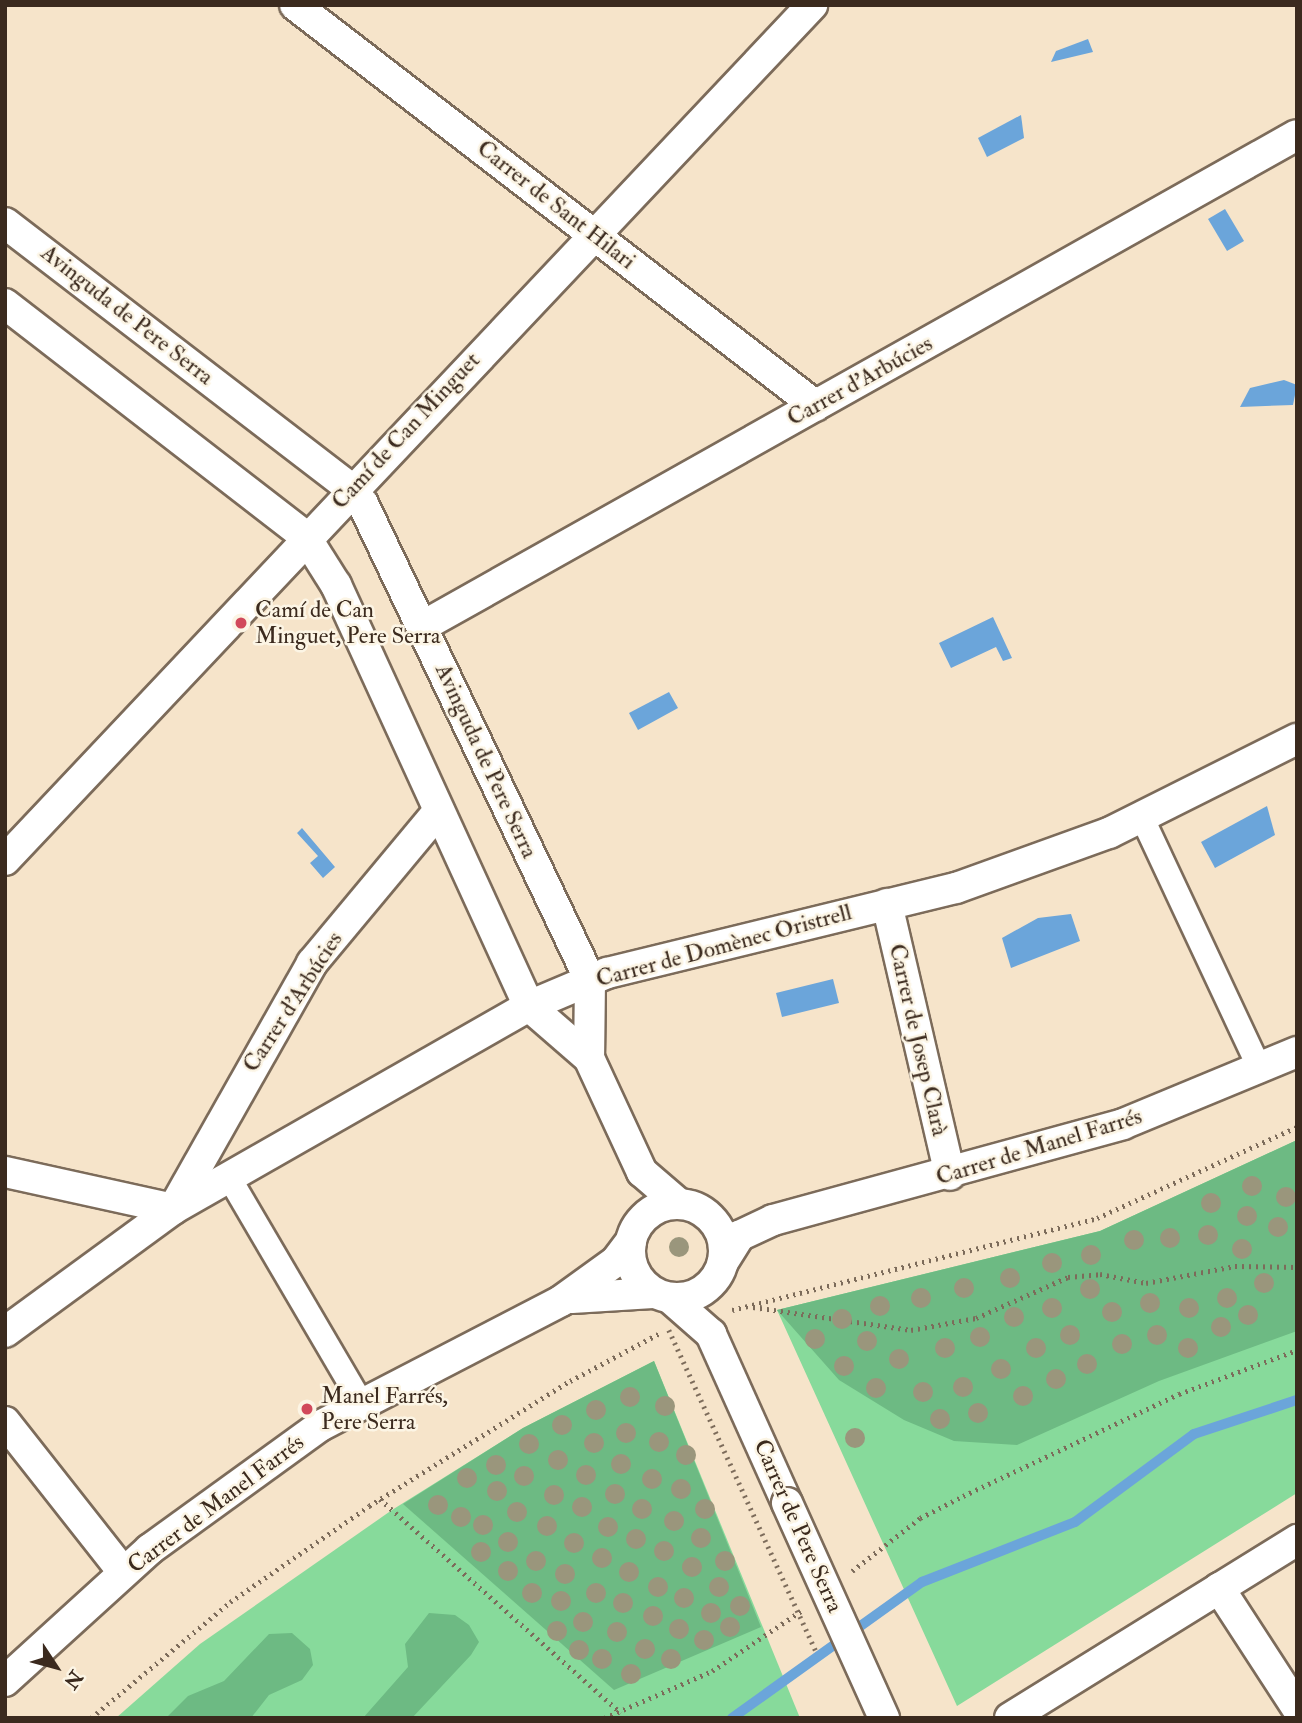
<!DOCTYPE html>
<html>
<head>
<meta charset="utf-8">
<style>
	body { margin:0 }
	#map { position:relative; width:1302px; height:1723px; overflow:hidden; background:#f6e4ca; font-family:"IM FELL Double Pica",serif }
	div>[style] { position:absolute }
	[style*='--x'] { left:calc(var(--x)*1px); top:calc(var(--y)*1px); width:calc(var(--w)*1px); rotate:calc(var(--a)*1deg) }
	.green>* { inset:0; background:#87da9b }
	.forest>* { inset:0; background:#6dba83 }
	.water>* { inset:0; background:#6ba5da }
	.stream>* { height:10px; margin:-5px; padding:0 5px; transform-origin:5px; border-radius:5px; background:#6ba5da }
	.path>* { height:4.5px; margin-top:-2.25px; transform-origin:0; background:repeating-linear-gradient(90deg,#7c6b5a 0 2px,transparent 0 7px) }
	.roads { filter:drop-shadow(2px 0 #7c6b5a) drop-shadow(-2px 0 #7c6b5a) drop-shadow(0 2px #7c6b5a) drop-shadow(0 -2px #7c6b5a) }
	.pedestrian>* { height:23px; margin:-11.5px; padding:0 11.5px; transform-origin:11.5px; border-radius:11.5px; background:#fff }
	.minor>* { height:30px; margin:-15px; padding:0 15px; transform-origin:15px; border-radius:15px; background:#fff }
	.minor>.ring { margin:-15px; padding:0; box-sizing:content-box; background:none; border:30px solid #fff; border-radius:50% }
	.path-bridge>* { height:4.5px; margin-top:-2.25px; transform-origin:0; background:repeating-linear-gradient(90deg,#7c6b5a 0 2px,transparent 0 7px) }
	.bridges { filter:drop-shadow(2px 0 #7c6b5a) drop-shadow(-2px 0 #7c6b5a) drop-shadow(0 2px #7c6b5a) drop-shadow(0 -2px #7c6b5a) }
	.minor-bridge>* { height:30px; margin:-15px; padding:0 15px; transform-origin:15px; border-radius:15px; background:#fff }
	.trees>* { width:20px; height:20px; margin:-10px; border-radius:50%; background:#9a967c }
	.dots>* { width:19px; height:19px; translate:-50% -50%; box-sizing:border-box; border:4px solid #fcf5e5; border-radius:50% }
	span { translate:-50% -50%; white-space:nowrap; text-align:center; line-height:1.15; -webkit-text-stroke:5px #fcf5e5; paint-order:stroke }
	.street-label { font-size:23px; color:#3b2a1e }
	.poi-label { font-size:23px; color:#3b2a1e }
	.left { translate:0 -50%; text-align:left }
	.frame { position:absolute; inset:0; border:7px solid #3b2a1e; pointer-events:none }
	.north { position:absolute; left:21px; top:1632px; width:70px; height:70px; -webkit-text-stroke:5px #fcf5e5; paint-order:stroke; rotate:126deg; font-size:19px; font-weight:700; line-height:28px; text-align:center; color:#3b2a1e }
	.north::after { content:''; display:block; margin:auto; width:24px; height:32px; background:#3b2a1e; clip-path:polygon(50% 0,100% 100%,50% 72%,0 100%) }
</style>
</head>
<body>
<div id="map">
	<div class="green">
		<div style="clip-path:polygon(1297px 1140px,1297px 1493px,957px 1706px,777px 1310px,1100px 1231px)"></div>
		<div style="clip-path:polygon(654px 1361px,800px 1718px,116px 1718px,200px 1644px,392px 1510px,523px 1428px)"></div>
	</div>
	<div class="forest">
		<div style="clip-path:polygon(1297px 1140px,1297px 1331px,1159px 1381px,1017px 1445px,954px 1441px,904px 1420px,839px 1380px,777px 1310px,1100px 1231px)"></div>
		<div style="clip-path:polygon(654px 1361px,761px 1627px,614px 1690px,403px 1504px,523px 1428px)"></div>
		<div style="clip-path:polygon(429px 1613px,455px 1615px,469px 1625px,479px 1642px,471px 1655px,412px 1718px,363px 1718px,408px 1667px,405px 1644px)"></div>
		<div style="clip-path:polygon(292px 1633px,310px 1649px,313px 1665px,302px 1680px,269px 1695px,251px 1718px,166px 1718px,188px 1696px,224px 1681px,269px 1634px)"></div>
	</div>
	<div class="water">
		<div style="clip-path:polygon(1088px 39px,1093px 52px,1051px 62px,1056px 51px)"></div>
		<div style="clip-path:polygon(1021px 115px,1024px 138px,987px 157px,978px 138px)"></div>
		<div style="clip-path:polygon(1225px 209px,1244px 241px,1227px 251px,1208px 219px)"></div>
		<div style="clip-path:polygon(1284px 380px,1297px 385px,1293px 405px,1240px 407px,1250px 388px)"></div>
		<div style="clip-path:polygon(993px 617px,1012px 658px,1003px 661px,996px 647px,951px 668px,939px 643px)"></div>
		<div style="clip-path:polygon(669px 692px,678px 708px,638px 730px,629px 713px)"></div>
		<div style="clip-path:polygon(1267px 806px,1275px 835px,1215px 868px,1201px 842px)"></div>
		<div style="clip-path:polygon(302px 828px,335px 867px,323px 878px,310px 863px,318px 856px,297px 833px)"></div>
		<div style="clip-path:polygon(1071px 914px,1080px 941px,1011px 968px,1002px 938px,1038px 918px)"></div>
		<div style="clip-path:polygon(833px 979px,839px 1003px,782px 1017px,776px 993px)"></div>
	</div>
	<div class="stream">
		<div style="--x:732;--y:1718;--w:234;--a:-35.6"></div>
		<div style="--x:922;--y:1582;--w:164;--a:-21.4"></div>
		<div style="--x:1075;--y:1522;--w:148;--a:-36.5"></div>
		<div style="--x:1194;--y:1434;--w:108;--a:-18.3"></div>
	</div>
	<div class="path">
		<div style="--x:753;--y:1307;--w:160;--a:8.3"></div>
		<div style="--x:911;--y:1330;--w:66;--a:-10.5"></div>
		<div style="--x:976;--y:1318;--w:101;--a:-24"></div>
		<div style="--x:1068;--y:1277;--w:32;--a:-5"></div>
		<div style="--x:1100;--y:1274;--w:47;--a:11.1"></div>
		<div style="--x:1146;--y:1283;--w:91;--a:-10.8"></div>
		<div style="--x:1235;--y:1266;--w:62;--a:0.9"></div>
		<div style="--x:732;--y:1310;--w:376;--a:-14.1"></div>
		<div style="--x:1097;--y:1218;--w:220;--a:-24.5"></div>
		<div style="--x:380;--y:1499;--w:322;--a:41.6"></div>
		<div style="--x:852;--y:1571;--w:86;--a:-37.9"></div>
		<div style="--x:920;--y:1518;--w:48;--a:-27.1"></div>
		<div style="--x:963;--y:1496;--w:239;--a:-25.3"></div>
		<div style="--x:1179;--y:1394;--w:126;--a:-20.4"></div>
		<div style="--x:91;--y:1718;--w:181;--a:-39.8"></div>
		<div style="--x:230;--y:1602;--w:169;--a:-34.6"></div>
		<div style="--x:369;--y:1506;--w:237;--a:-31.9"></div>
		<div style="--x:570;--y:1381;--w:102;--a:-28.1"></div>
		<div style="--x:604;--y:1718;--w:118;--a:-23.5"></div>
		<div style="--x:712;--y:1671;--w:107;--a:-34"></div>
	</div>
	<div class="roads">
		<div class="pedestrian">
			<div style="--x:1142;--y:818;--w:278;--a:64.9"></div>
			<div style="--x:231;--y:1181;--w:257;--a:59.6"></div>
		</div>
		<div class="minor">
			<div style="--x:295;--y:5;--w:657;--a:37.58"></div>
			<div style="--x:5;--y:223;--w:437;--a:37.5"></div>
			<div style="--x:352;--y:489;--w:19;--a:54"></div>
			<div style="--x:363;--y:504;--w:527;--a:64.5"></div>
			<div style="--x:590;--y:980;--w:78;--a:90.7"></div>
			<div style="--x:589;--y:1058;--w:126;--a:65.1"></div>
			<div style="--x:642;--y:1172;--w:48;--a:40.7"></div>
			<div style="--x:5;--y:304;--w:379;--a:37.7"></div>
			<div style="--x:305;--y:536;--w:58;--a:57.7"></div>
			<div style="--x:336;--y:585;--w:463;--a:65.4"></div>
			<div style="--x:529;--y:1006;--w:79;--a:40.9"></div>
			<div style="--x:423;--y:626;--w:1002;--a:-29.33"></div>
			<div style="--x:5;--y:860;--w:1176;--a:-46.65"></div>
			<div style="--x:887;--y:904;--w:278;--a:76.9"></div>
			<div style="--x:5;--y:1172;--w:172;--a:12.4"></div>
			<div style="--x:173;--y:1209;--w:283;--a:-60.5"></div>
			<div style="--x:312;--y:963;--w:197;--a:-50.2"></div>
			<div class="ring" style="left:630px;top:1204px;width:64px;height:64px"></div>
			<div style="--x:723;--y:1262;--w:31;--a:-58"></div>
			<div style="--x:739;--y:1236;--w:38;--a:-25"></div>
			<div style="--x:773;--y:1220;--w:363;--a:-15.3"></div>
			<div style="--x:1123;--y:1124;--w:188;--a:-22.5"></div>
			<div style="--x:572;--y:1298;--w:81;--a:-3.5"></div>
			<div style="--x:670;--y:1298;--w:55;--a:41.3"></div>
			<div style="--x:711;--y:1334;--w:185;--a:65.8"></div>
			<div style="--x:5;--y:1332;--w:208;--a:-36.2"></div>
			<div style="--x:173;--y:1209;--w:410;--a:-29.7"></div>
			<div style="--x:529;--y:1006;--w:85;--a:-22.9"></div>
			<div style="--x:607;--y:973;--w:359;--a:-13.7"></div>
			<div style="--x:956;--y:888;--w:163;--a:-19.8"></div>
			<div style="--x:1109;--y:833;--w:210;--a:-26.6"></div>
			<div style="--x:5;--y:1422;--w:191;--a:51.8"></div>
			<div style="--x:1219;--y:1588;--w:143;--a:57"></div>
			<div style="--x:5;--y:1681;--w:196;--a:-42.3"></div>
			<div style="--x:150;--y:1549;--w:210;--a:-35.9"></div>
			<div style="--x:320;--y:1426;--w:271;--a:-27.4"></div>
			<div style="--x:561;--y:1301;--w:68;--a:-36"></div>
			<div style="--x:616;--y:1261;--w:25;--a:-53"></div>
			<div style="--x:1010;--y:1718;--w:338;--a:-31.8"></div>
		</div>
	</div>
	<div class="path-bridge">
		<div style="--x:669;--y:1330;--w:356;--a:65.4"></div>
	</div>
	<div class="bridges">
		<div class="minor-bridge">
			<div style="--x:787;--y:1503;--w:236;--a:65.7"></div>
		</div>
	</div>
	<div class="trees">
		<div style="left:1252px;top:1186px"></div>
		<div style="left:1286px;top:1197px"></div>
		<div style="left:1211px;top:1203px"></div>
		<div style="left:1247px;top:1216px"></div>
		<div style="left:1278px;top:1227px"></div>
		<div style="left:1208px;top:1235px"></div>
		<div style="left:1170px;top:1238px"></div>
		<div style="left:1134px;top:1240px"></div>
		<div style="left:679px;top:1247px"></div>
		<div style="left:1242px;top:1249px"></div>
		<div style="left:1091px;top:1255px"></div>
		<div style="left:1052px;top:1263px"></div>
		<div style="left:1010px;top:1278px"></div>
		<div style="left:1264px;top:1283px"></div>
		<div style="left:964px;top:1288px"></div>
		<div style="left:1090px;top:1289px"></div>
		<div style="left:921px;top:1298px"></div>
		<div style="left:1227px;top:1298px"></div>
		<div style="left:1150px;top:1303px"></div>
		<div style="left:880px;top:1306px"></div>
		<div style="left:1052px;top:1308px"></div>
		<div style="left:1189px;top:1308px"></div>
		<div style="left:1112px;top:1312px"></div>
		<div style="left:1248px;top:1315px"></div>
		<div style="left:1014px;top:1317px"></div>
		<div style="left:842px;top:1319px"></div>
		<div style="left:1221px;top:1327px"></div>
		<div style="left:1070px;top:1335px"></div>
		<div style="left:1157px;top:1335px"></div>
		<div style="left:980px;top:1337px"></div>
		<div style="left:815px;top:1339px"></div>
		<div style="left:867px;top:1341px"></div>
		<div style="left:1122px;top:1344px"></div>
		<div style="left:945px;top:1348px"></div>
		<div style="left:1036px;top:1348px"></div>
		<div style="left:1188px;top:1348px"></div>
		<div style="left:899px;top:1359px"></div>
		<div style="left:1087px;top:1364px"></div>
		<div style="left:844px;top:1366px"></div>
		<div style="left:1001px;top:1369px"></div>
		<div style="left:1056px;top:1379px"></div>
		<div style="left:963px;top:1387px"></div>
		<div style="left:876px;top:1388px"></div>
		<div style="left:923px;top:1392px"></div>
		<div style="left:1023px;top:1396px"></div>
		<div style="left:630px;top:1397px"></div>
		<div style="left:665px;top:1406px"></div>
		<div style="left:596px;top:1410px"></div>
		<div style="left:978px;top:1413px"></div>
		<div style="left:940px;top:1419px"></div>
		<div style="left:562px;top:1425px"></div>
		<div style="left:626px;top:1433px"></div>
		<div style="left:855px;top:1438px"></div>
		<div style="left:659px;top:1442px"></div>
		<div style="left:594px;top:1443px"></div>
		<div style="left:529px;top:1444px"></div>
		<div style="left:686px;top:1455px"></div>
		<div style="left:558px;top:1460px"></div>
		<div style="left:621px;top:1464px"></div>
		<div style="left:496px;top:1465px"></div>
		<div style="left:586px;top:1475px"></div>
		<div style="left:524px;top:1476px"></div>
		<div style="left:467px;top:1478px"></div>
		<div style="left:652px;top:1479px"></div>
		<div style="left:681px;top:1489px"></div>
		<div style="left:497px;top:1491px"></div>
		<div style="left:615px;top:1494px"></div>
		<div style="left:554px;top:1495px"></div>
		<div style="left:438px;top:1505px"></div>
		<div style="left:582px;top:1507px"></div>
		<div style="left:642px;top:1509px"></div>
		<div style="left:705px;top:1509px"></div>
		<div style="left:517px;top:1512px"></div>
		<div style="left:461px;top:1517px"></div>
		<div style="left:674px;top:1521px"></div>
		<div style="left:483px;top:1525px"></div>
		<div style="left:547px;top:1526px"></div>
		<div style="left:608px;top:1527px"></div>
		<div style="left:701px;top:1538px"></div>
		<div style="left:636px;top:1539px"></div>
		<div style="left:508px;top:1542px"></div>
		<div style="left:574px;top:1543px"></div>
		<div style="left:664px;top:1551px"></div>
		<div style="left:481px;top:1552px"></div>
		<div style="left:602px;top:1558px"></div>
		<div style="left:536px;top:1561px"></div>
		<div style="left:725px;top:1561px"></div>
		<div style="left:692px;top:1567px"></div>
		<div style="left:508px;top:1571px"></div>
		<div style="left:629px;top:1572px"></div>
		<div style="left:565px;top:1574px"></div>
		<div style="left:658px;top:1587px"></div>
		<div style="left:719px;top:1587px"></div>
		<div style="left:532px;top:1593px"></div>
		<div style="left:596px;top:1593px"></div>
		<div style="left:684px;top:1598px"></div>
		<div style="left:561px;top:1601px"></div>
		<div style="left:623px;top:1603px"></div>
		<div style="left:740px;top:1606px"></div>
		<div style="left:711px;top:1613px"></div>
		<div style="left:653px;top:1616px"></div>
		<div style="left:583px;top:1622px"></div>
		<div style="left:730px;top:1627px"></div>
		<div style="left:679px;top:1629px"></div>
		<div style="left:557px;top:1631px"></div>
		<div style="left:617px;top:1632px"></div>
		<div style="left:704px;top:1640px"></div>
		<div style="left:645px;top:1649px"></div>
		<div style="left:579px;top:1650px"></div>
		<div style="left:602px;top:1659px"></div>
		<div style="left:671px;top:1659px"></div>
		<div style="left:631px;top:1674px"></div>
	</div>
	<div class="dots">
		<div style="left:241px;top:623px;background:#d1495b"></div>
		<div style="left:307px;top:1409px;background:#d1495b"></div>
	</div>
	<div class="street-label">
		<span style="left:556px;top:205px;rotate:38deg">Carrer de Sant Hilari</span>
		<span style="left:127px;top:315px;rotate:38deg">Avinguda de Pere Serra</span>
		<span style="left:860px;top:381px;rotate:-29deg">Carrer d'Arbúcies</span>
		<span style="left:406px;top:431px;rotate:-47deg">Camí de Can Minguet</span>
		<span style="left:486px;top:761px;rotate:65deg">Avinguda de Pere Serra</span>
		<span style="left:724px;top:946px;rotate:-15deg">Carrer de Domènec Oristrell</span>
		<span style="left:293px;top:1002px;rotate:-57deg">Carrer d'Arbúcies</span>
		<span style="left:918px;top:1040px;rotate:77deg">Carrer de Josep Clarà</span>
		<span style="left:1039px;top:1147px;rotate:-17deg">Carrer de Manel Farrés</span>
		<span style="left:216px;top:1504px;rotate:-37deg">Carrer de Manel Farrés</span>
		<span style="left:798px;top:1526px;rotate:66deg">Carrer de Pere Serra</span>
	</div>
	<div class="poi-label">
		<span class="left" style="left:255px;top:623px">Camí de Can<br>Minguet, Pere Serra</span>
		<span class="left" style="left:321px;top:1409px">Manel Farrés,<br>Pere Serra</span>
	</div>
	<div class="frame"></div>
	<div class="north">N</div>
</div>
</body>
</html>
